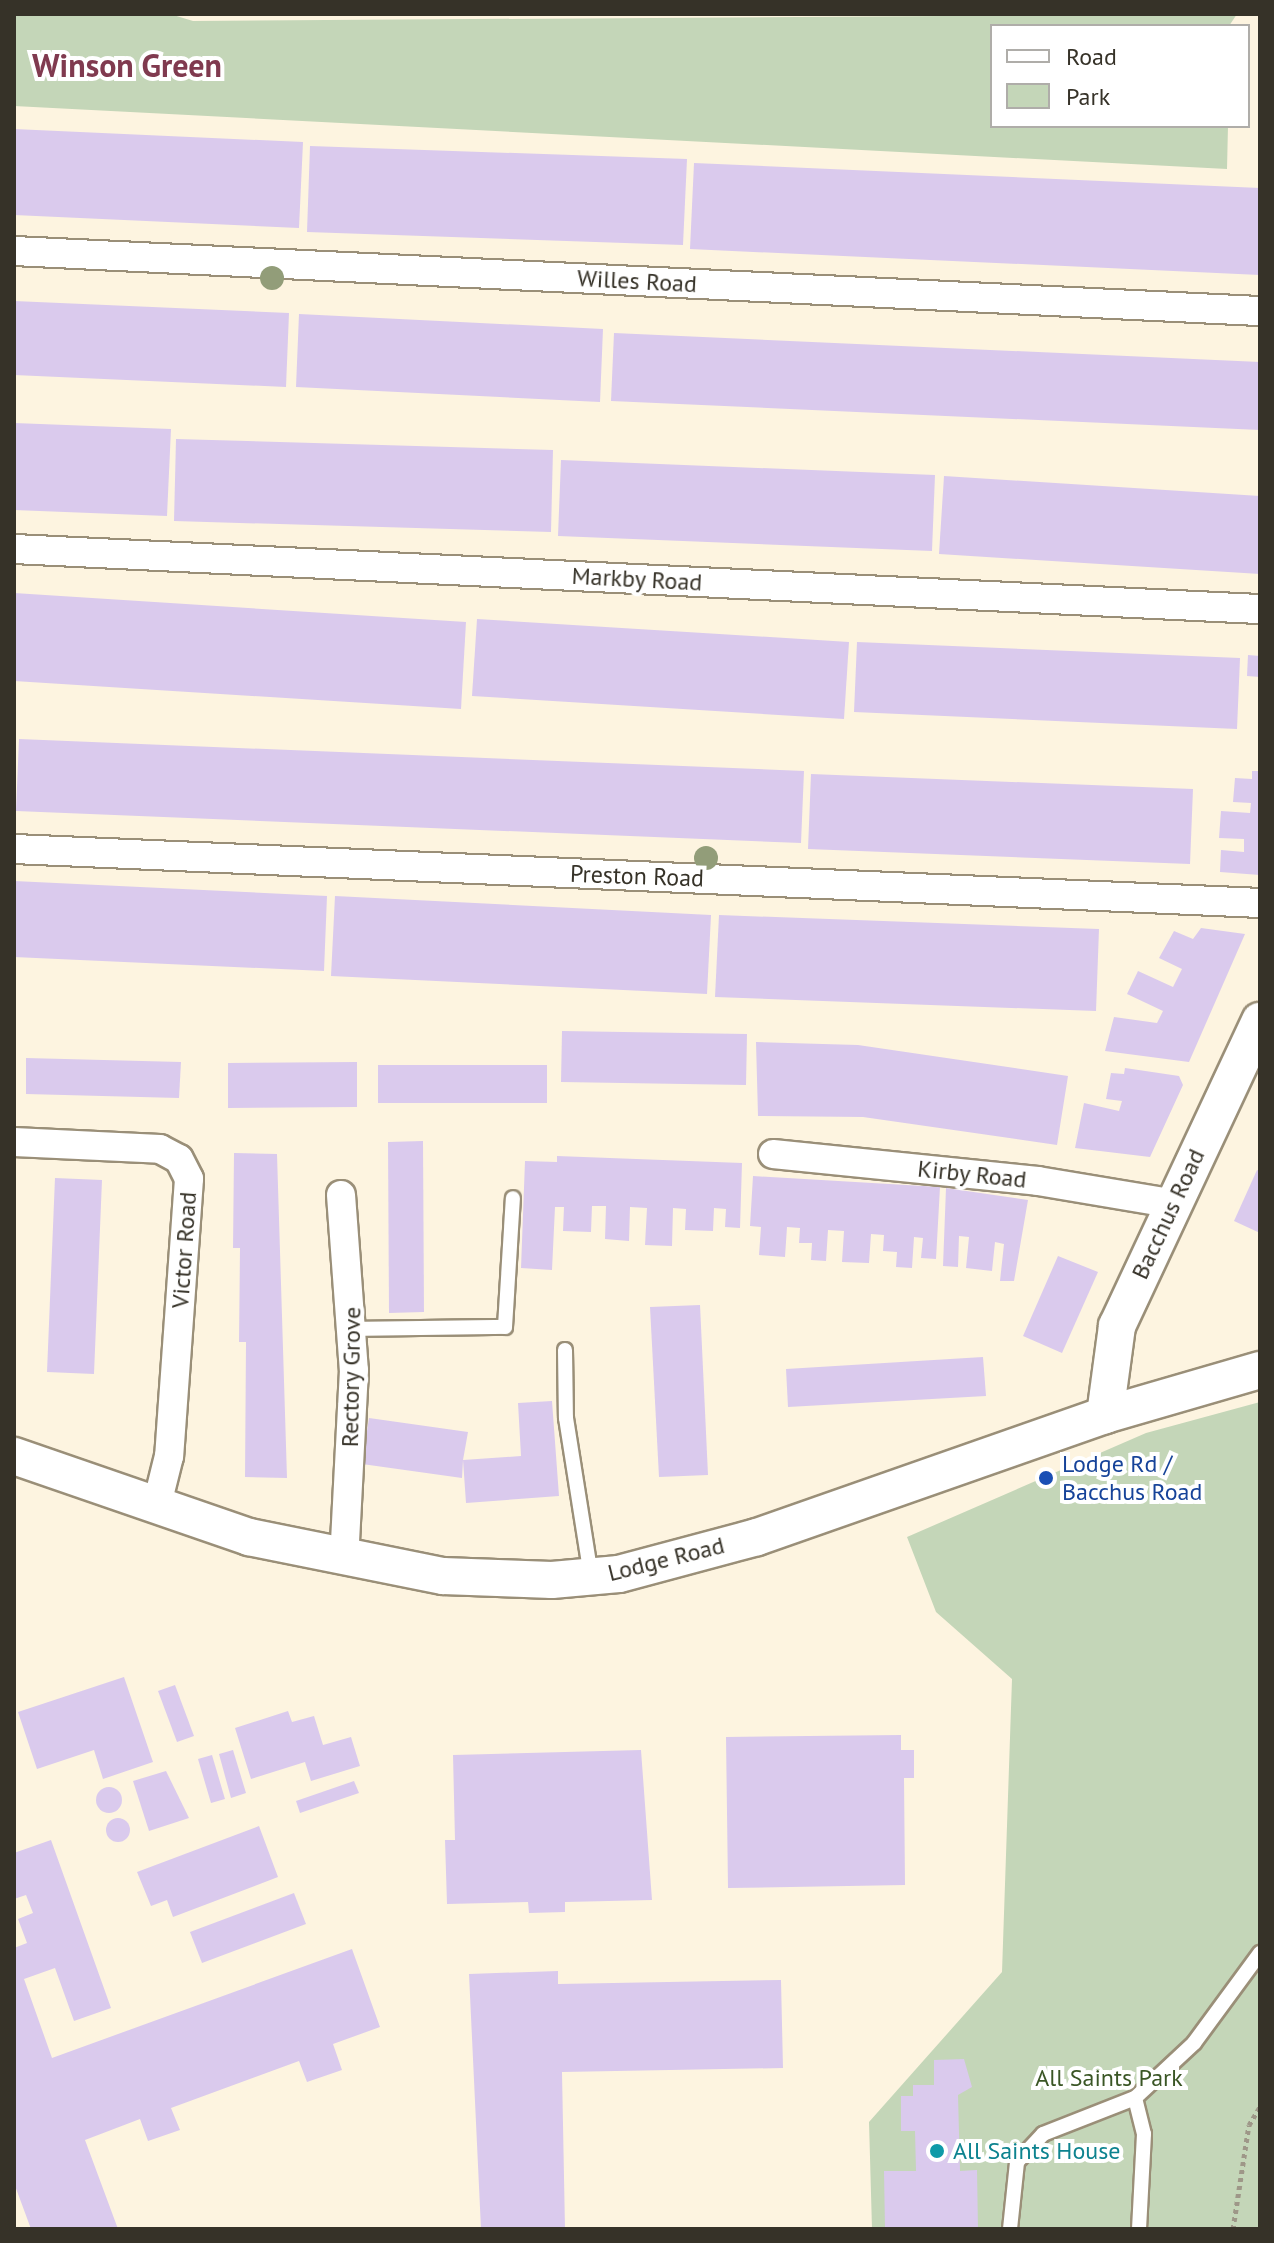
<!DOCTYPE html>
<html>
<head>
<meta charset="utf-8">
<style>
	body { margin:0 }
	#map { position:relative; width:1274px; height:2243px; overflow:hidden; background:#fdf4e0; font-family:"PT Sans",sans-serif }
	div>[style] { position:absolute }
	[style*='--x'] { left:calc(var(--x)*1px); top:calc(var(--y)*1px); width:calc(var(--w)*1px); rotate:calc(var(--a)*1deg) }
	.green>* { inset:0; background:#c4d6b8 }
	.building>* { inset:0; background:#dacaed }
	.round { border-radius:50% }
	.path>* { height:5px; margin-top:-2.5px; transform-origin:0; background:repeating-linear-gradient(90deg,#9e9788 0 4px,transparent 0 8px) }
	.roads { filter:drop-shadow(2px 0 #9a8f78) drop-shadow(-2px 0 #9a8f78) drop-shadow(0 2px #9a8f78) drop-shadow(0 -2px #9a8f78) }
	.service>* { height:14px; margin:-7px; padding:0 7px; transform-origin:7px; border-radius:7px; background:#fff }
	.minor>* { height:28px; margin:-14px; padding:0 14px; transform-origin:14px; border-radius:14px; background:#fff }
	.tertiary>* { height:36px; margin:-18px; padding:0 18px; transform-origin:18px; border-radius:18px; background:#fff }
	.trees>* { width:24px; height:24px; margin:-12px; border-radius:50%; background:#929d79 }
	.dots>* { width:22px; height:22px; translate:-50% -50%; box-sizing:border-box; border:4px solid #fff; border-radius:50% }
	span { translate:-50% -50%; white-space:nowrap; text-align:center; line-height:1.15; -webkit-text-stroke:8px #fff; paint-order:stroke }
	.street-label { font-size:24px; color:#363228 }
	.transit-label { font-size:24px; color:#164399 }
	.left { translate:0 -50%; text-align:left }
	.park-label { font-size:24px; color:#3a5625 }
	.culture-label { font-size:24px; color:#0d838f }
	.district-label { font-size:32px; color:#803a4f; font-weight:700 }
	.frame { position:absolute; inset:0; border:16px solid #363228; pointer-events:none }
	.legend { position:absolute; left:990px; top:24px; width:260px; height:104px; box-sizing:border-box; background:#fff; border:2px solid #afada9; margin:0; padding:10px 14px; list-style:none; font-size:24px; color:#363228 }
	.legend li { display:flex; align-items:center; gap:16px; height:40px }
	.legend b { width:40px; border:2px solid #afada9 }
</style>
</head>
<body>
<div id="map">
	<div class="green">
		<div style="clip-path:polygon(14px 14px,170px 14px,193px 21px,1237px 14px,1229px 26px,992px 26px,992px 126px,1228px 126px,1227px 169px,14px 106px)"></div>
		<div style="clip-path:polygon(1260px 1402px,1260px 2229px,872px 2229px,869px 2122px,1002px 1972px,1012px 1679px,936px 1612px,907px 1537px,1146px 1433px)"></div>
	</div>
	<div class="building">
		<div style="clip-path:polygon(14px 129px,303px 142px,299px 228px,14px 215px)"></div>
		<div style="clip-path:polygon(310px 146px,687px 159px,683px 245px,307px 232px)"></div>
		<div style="clip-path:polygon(694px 163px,1260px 188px,1260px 275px,690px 249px)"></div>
		<div style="clip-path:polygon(14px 301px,289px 313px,286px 387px,14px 375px)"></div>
		<div style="clip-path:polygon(299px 314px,603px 329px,600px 402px,296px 387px)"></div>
		<div style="clip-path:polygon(614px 333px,1260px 362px,1260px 430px,611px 401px)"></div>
		<div style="clip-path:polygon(14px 423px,171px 429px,167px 516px,14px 510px)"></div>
		<div style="clip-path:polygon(176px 439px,553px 450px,551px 532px,174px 521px)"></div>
		<div style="clip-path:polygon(561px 460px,935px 475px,932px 551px,558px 536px)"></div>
		<div style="clip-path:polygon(944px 476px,1260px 496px,1260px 574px,939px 554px)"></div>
		<div style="clip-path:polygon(14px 593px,466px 622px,461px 709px,14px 681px)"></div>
		<div style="clip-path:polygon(477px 619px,849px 642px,844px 719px,472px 696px)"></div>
		<div style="clip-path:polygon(857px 642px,1240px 658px,1237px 729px,854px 712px)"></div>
		<div style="clip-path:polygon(1248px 655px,1260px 656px,1260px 677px,1247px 676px)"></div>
		<div style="clip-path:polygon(19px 739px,804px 771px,801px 843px,16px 811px)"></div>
		<div style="clip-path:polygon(1252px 771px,1260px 771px,1260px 875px,1220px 872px,1221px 850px,1244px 852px,1244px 839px,1219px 838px,1221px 811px,1250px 813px,1251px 803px,1233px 802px,1235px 778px,1252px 779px)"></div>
		<div style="clip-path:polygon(811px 774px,1193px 789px,1190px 864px,808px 849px)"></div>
		<div style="clip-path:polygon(14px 881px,327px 896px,324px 971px,14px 957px)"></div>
		<div style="clip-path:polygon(335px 896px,711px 915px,707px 994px,331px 976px)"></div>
		<div style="clip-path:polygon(719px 915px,1099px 929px,1096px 1011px,715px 997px)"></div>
		<div style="clip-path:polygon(1201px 928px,1245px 934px,1189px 1062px,1105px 1051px,1114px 1017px,1157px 1023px,1163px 1011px,1127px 994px,1138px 971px,1173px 987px,1182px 969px,1159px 958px,1174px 931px,1193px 939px)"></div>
		<div style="clip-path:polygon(562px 1031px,747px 1034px,746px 1085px,561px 1082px)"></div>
		<div style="clip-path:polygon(756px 1042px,858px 1045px,1068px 1076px,1057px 1145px,863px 1117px,758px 1116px)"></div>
		<div style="clip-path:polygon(26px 1058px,181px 1062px,179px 1098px,26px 1094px)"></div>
		<div style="clip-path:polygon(357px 1062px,357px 1107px,228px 1108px,228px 1063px)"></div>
		<div style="clip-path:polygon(378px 1065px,547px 1065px,547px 1103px,378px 1103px)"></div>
		<div style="clip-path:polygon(1125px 1068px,1179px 1076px,1183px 1085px,1150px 1157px,1075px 1148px,1084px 1103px,1119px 1111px,1122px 1101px,1106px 1099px,1111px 1073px,1124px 1074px)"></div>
		<div style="clip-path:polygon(423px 1141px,424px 1312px,389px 1313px,388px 1142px)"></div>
		<div style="clip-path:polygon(234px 1153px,277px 1154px,287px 1478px,245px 1477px,246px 1342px,239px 1342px,240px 1248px,233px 1248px)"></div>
		<div style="clip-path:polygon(557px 1156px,742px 1163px,740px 1228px,725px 1227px,726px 1209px,714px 1208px,713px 1231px,685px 1230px,686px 1209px,673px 1208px,672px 1246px,645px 1245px,647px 1208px,630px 1207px,629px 1241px,605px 1239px,606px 1206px,592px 1206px,591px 1232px,563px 1231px,564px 1207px,555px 1207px,552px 1270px,521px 1268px,525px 1161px,557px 1162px)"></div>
		<div style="clip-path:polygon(1257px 1170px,1260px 1171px,1260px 1233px,1234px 1221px)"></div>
		<div style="clip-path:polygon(753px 1176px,940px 1187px,936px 1259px,921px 1258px,923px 1238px,914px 1237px,912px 1268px,896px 1267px,897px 1252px,883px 1251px,884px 1235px,871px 1234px,869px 1263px,842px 1262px,844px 1231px,828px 1230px,826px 1261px,811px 1260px,812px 1243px,799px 1243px,800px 1228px,787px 1227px,785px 1257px,759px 1255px,761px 1227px,750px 1226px)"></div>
		<div style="clip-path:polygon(55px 1178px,102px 1180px,94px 1374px,47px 1372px)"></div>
		<div style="clip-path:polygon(946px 1188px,1028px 1200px,1014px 1281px,1000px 1281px,1004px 1244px,995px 1242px,992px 1271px,966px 1268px,969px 1237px,959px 1236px,958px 1267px,943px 1266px)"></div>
		<div style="clip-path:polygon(1058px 1256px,1098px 1272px,1062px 1353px,1023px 1336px)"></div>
		<div style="clip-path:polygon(700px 1305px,708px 1475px,659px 1477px,650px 1307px)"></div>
		<div style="clip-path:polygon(983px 1357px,986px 1396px,788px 1407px,786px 1369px)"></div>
		<div style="clip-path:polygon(552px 1401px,559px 1496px,466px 1503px,463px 1460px,462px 1478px,362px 1464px,369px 1418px,468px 1432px,463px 1460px,521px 1456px,518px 1403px)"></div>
		<div style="clip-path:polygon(124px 1677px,153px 1762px,103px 1779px,94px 1750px,37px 1769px,18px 1712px)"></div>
		<div style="clip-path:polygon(175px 1685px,194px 1736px,177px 1742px,158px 1691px)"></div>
		<div style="clip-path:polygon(288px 1711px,292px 1722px,314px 1716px,323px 1745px,351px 1737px,360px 1766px,311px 1781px,305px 1762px,251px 1779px,235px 1728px)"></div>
		<div style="clip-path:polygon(901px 1735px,901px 1750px,914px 1750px,914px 1778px,904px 1778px,905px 1885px,728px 1888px,726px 1737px)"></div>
		<div style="clip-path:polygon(233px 1750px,246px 1793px,231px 1798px,219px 1754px)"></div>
		<div style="clip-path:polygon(641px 1750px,652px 1900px,565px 1902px,565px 1912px,529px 1913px,528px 1902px,447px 1904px,445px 1840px,455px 1840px,453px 1755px)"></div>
		<div style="clip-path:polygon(212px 1755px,225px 1799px,211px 1803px,198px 1759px)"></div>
		<div style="clip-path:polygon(166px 1771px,189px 1818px,149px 1831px,133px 1781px)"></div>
		<div style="clip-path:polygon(354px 1781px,359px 1793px,300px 1813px,296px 1801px)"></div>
		<div class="round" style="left:96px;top:1787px;width:26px;height:26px"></div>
		<div class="round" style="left:106px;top:1818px;width:24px;height:24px"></div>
		<div style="clip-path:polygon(259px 1826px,278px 1877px,173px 1917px,167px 1900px,151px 1906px,137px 1872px)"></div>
		<div style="clip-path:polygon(51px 1840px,111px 2008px,74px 2021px,55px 1968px,24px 1979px,52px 2058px,352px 1949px,380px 2027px,333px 2044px,342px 2070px,307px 2082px,299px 2061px,171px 2108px,180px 2130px,148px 2141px,140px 2119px,85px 2140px,118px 2229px,31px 2229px,14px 2183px,14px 1948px,27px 1943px,18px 1919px,33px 1913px,26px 1895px,14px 1899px,14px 1853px)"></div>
		<div style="clip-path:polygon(294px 1893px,306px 1924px,202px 1963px,190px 1932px)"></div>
		<div style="clip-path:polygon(558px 1971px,558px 1984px,781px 1980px,783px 2068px,562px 2072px,565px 2229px,481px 2229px,469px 1974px)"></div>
		<div style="clip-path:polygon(964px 2059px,972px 2087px,958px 2095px,960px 2171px,977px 2170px,978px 2229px,885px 2229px,884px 2171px,916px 2171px,915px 2131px,901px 2131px,901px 2096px,913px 2096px,913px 2085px,934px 2085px,934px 2060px)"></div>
	</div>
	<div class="path">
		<div style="--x:1233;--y:2229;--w:105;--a:-81.3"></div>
		<div style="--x:1249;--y:2125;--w:21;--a:-59"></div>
	</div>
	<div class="roads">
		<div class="service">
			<div style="--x:354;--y:1329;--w:151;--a:-0.8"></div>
			<div style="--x:505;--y:1327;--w:129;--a:-86.5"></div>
			<div style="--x:565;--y:1350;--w:68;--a:89.2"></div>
			<div style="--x:566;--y:1418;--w:160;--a:81"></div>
			<div style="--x:1135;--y:2098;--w:37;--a:76"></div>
			<div style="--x:1144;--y:2134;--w:95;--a:93"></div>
			<div style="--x:1010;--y:2229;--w:67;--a:-84"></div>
			<div style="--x:1017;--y:2162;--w:38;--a:-47"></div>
			<div style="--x:1043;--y:2134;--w:99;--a:-21.4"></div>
			<div style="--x:1135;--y:2098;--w:81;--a:-43"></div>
			<div style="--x:1194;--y:2043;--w:112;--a:-53.7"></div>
		</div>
		<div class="minor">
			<div style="--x:14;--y:251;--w:1247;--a:2.76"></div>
			<div style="--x:14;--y:549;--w:1247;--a:2.76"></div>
			<div style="--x:14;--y:849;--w:1247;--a:2.48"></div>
			<div style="--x:14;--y:1142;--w:146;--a:2.7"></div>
			<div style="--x:160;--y:1149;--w:21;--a:28"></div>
			<div style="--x:179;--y:1159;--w:22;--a:63"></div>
			<div style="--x:189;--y:1179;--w:278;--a:94.1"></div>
			<div style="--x:169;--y:1456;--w:54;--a:104"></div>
			<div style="--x:773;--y:1154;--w:266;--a:5.8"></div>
			<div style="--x:1038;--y:1181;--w:134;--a:9.5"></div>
			<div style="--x:341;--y:1195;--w:175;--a:85.8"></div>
			<div style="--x:354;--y:1370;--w:189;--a:93"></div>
		</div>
		<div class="tertiary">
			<div style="--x:1105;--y:1415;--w:90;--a:-82.3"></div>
			<div style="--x:1117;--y:1326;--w:337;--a:-64.9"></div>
			<div style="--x:14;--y:1456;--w:249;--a:19"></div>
			<div style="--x:249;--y:1537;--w:198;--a:11.4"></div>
			<div style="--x:443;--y:1576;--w:109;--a:2.1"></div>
			<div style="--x:552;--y:1580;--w:67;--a:-5.1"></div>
			<div style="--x:619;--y:1574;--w:143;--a:-15"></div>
			<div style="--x:757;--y:1537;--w:369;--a:-19.3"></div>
			<div style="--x:1105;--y:1415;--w:161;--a:-16.2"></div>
		</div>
	</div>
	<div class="trees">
		<div style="left:272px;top:278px"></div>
		<div style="left:706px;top:858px"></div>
	</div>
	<div class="dots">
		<div style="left:1046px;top:1478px;background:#1a4fb4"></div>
		<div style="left:937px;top:2151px;background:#0f9aa8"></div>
	</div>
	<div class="street-label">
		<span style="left:637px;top:281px;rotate:3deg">Willes Road</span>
		<span style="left:637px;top:579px;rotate:3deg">Markby Road</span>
		<span style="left:637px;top:876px;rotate:2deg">Preston Road</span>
		<span style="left:972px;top:1174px;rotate:6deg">Kirby Road</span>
		<span style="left:1168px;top:1214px;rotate:-65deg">Bacchus Road</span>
		<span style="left:184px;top:1250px;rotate:-86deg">Victor Road</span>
		<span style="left:351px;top:1377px;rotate:-89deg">Rectory Grove</span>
		<span style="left:666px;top:1559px;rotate:-14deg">Lodge Road</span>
	</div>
	<div class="transit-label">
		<span class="left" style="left:1062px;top:1478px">Lodge Rd /<br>Bacchus Road</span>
	</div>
	<div class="park-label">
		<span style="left:1109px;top:2078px">All Saints Park</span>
	</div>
	<div class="culture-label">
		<span class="left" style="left:953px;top:2151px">All Saints House</span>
	</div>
	<div class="district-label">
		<span style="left:127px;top:65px">Winson Green</span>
	</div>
	<div class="frame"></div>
	<ul class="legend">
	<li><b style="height:10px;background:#fff"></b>Road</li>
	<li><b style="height:22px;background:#c4d6b8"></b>Park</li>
	</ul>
</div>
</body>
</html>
